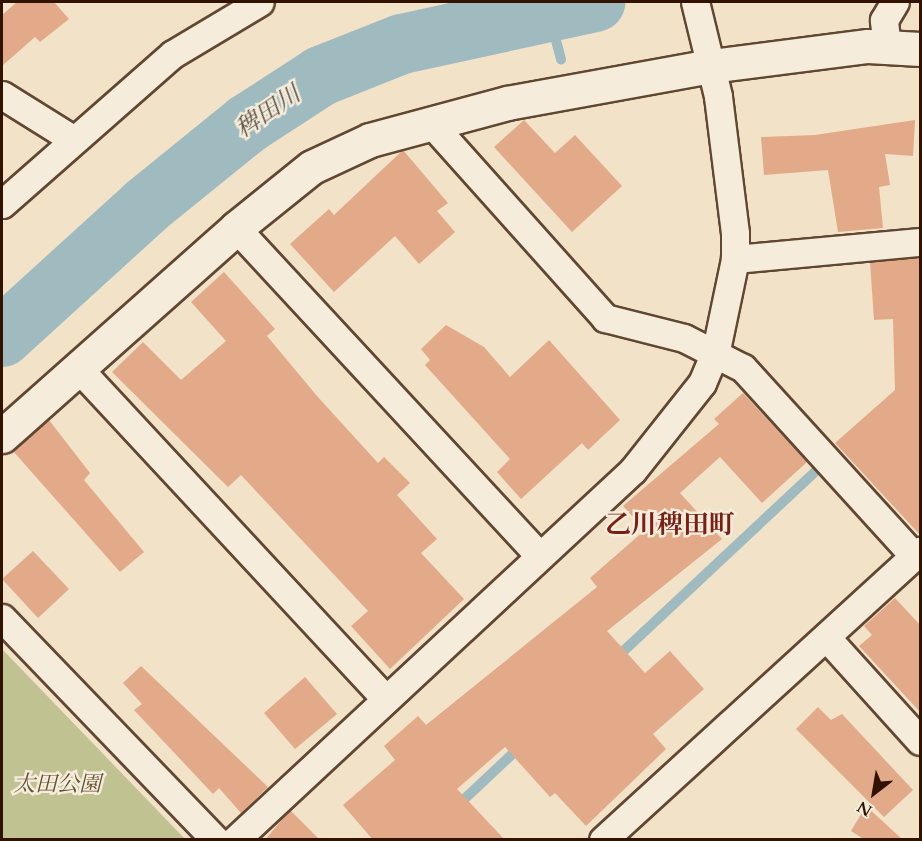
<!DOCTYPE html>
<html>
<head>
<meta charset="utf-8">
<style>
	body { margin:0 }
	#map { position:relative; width:922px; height:841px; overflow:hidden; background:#f1e2c8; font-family:Cardo,"Noto Serif JP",serif }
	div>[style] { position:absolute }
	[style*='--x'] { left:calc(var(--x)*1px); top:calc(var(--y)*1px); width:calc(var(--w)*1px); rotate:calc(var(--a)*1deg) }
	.green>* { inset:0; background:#c0c292 }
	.stream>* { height:10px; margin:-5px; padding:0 5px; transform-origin:5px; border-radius:5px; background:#9fbbc0 }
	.river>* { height:60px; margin:-30px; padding:0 30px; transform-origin:30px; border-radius:30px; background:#9fbbc0 }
	.building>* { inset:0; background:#e2aa88 }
	.roads { filter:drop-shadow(2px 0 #614732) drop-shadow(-2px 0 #614732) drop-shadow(0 2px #614732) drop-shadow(0 -2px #614732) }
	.minor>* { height:27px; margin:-13.5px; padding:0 13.5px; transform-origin:13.5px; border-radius:13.5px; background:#f6ecdb }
	.tertiary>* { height:33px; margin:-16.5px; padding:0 16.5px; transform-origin:16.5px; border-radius:16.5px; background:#f6ecdb }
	span { translate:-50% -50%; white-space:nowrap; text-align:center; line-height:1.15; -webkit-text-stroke:5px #f6ecdb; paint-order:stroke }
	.park-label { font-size:22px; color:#635033; font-style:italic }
	.water-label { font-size:24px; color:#584e43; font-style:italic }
	.quarter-label { font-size:26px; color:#7a1f14; font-weight:700 }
	.frame { position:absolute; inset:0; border:3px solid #311300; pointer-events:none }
	.north { position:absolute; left:844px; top:763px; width:60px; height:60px; -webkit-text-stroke:4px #f6ecdb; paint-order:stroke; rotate:211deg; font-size:16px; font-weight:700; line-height:24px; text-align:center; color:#311300 }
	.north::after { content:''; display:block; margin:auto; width:21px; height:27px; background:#311300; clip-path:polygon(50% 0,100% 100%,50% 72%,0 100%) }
</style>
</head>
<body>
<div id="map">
	<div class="green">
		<div style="clip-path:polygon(2px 649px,185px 839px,2px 839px)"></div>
	</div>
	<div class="stream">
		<div style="--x:549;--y:14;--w:47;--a:75.1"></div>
		<div style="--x:615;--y:659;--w:275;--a:-43.1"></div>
		<div style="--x:457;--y:806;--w:89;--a:-43.2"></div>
	</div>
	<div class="river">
		<div style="--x:2;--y:337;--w:196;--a:-42.3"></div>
		<div style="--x:147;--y:205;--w:129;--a:-39"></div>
		<div style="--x:247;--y:124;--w:88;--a:-33"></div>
		<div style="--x:321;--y:76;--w:87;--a:-21.6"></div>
		<div style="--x:402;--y:44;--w:198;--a:-12.3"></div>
	</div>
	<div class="building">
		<div style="clip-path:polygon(17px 2px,54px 2px,69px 19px,40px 42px,35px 37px,2px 66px,2px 15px)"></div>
		<div style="clip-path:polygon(524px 120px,555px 153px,575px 135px,622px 186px,572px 232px,494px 147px)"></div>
		<div style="clip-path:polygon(915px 120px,913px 156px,885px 154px,890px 185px,879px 187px,883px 228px,838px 232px,828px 170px,764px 175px,761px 137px,815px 135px)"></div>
		<div style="clip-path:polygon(403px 150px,448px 203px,437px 211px,455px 232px,419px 264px,395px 236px,334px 292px,290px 244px,329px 209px,334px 215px)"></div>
		<div style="clip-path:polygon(921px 258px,921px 536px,835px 443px,895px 390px,893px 319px,874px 320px,870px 262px)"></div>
		<div style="clip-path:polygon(224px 272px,275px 329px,267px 336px,317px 396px,378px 463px,384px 457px,410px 483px,397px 495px,437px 539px,421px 553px,464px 599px,390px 669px,351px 626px,368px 611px,241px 475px,228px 487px,112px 372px,143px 342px,181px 380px,226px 341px,191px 302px)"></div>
		<div style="clip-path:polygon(446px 325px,484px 347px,510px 377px,549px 340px,620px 420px,588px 450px,582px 443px,521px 499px,497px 472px,510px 459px,425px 365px,430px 360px,421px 349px)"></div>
		<div style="clip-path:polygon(743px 393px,807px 462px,762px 503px,720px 457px,680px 493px,722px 539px,607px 631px,645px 673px,670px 651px,704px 689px,653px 734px,666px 749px,586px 826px,555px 793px,550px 797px,505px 747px,457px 789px,505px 840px,373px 840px,343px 805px,395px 760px,384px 746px,418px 716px,426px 725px,597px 587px,590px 578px,645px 530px,623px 506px,719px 424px,714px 419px)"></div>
		<div style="clip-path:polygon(49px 420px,90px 473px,84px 480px,144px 552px,120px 572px,13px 451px)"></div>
		<div style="clip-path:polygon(33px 551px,69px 589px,38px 618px,2px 579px)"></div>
		<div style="clip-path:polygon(895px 598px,921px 626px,921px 713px,859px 646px,872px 635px,864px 626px)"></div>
		<div style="clip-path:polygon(141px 666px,268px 787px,241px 813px,219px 788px,213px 794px,134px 710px,142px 704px,123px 683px)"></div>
		<div style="clip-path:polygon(305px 677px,337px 714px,295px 749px,264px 713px)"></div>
		<div style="clip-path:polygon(818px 707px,831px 720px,842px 714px,913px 790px,884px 817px,796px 729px)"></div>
		<div style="clip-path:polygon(866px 806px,903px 840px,865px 840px,851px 831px)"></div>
		<div style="clip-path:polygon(290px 810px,320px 840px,265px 840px)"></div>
	</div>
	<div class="roads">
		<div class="minor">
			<div style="--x:887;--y:46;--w:26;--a:-97"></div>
			<div style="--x:884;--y:20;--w:21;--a:-59"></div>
			<div style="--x:2;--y:95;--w:85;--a:32"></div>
			<div style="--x:430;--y:122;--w:263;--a:48.2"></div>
			<div style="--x:605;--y:318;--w:81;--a:14.2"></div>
			<div style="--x:684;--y:338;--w:66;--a:27"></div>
			<div style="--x:743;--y:368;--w:254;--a:47.7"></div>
			<div style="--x:2;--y:204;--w:227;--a:-41.3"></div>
			<div style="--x:173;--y:54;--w:101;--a:-30.9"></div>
			<div style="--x:236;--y:228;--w:447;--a:47.2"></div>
			<div style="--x:735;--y:259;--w:186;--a:-5.3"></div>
			<div style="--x:79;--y:369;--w:451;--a:47.1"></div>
			<div style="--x:2;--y:618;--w:308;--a:46.1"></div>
			<div style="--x:826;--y:637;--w:140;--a:47.9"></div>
			<div style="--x:235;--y:840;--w:543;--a:-42.91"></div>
			<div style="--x:633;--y:470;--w:111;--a:-51.6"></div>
			<div style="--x:702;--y:383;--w:36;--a:-67"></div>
			<div style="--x:716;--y:350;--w:93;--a:-78.2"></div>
			<div style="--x:735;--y:259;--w:26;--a:-90"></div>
			<div style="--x:735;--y:233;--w:138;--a:-97.1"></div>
			<div style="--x:718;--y:96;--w:97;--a:-103.7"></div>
			<div style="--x:603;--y:840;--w:429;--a:-42.4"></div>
		</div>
		<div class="tertiary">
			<div style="--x:2;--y:436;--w:313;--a:-41.6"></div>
			<div style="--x:236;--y:228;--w:97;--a:-38.8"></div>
			<div style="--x:312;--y:167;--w:64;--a:-25"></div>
			<div style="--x:370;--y:140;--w:142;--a:-15.1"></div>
			<div style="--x:507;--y:103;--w:207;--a:-10.3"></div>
			<div style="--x:711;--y:66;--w:158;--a:-7.3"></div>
			<div style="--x:868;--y:46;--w:52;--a:3.3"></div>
		</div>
	</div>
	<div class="park-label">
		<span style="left:57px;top:785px">太田公園</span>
	</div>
	<div class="water-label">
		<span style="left:268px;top:112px;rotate:-34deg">稗田川</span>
	</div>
	<div class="quarter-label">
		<span style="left:670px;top:525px">乙川稗田町</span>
	</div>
	<div class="frame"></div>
	<div class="north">N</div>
</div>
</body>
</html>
